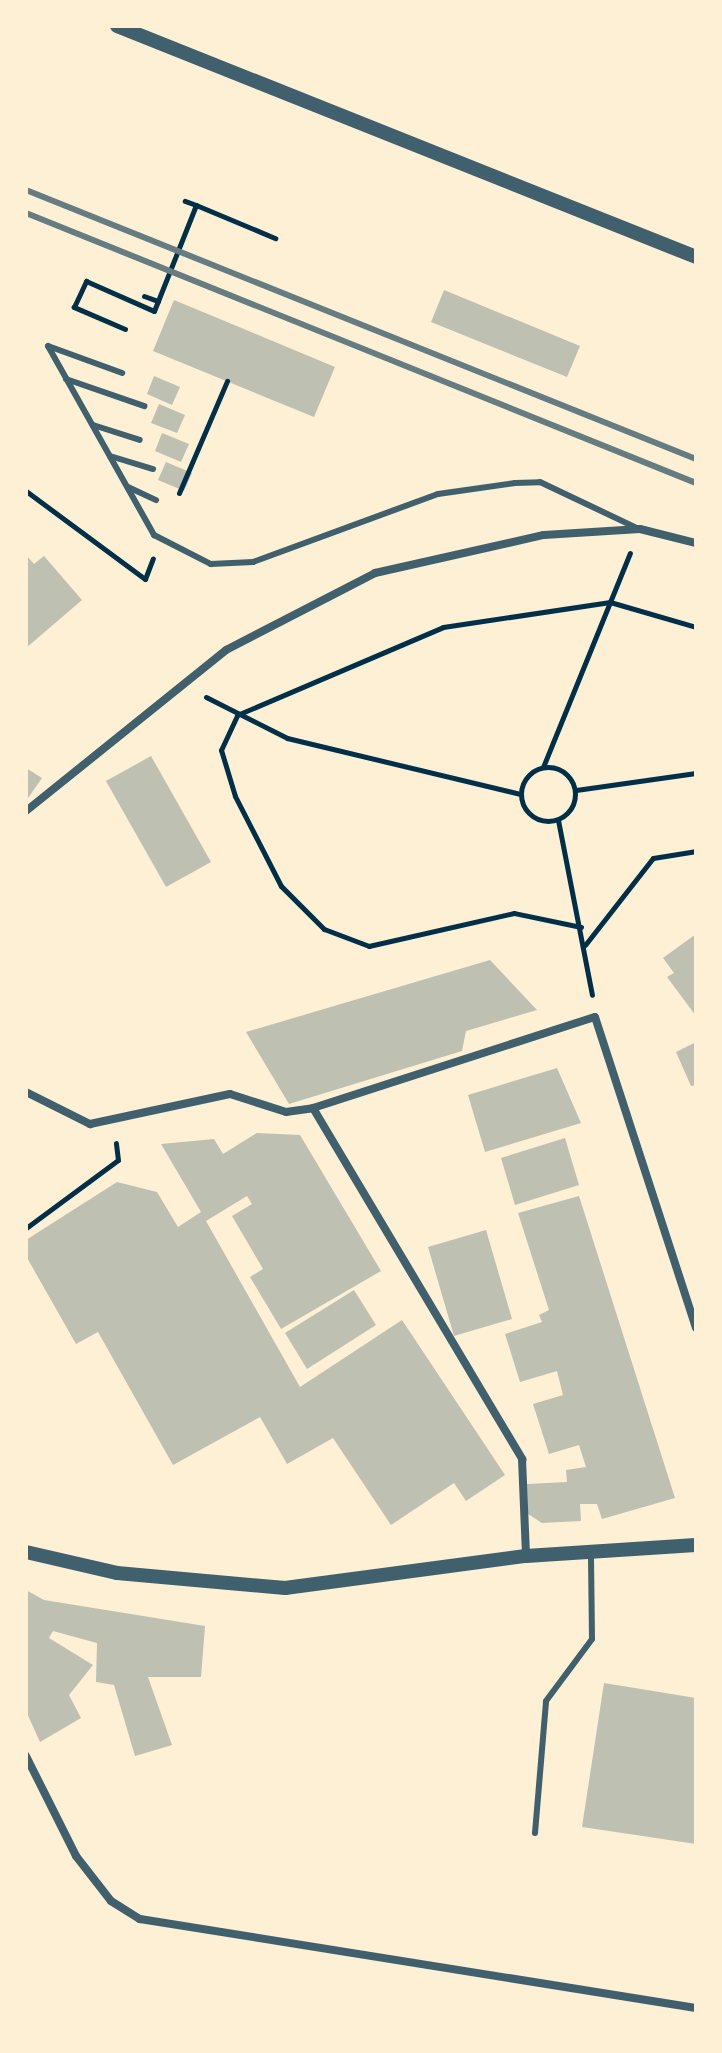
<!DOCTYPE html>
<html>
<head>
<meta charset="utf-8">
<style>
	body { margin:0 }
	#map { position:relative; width:722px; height:2053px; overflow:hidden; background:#fdf0d5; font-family:Merriweather,serif }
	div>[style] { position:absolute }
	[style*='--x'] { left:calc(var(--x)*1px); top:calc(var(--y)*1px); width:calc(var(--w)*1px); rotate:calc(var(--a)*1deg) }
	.building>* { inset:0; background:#bec0b2 }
	.path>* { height:5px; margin:-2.5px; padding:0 2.5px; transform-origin:2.5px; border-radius:2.5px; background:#003049 }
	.path>.ring { margin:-2.5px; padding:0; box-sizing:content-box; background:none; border:5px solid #003049; border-radius:50% }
	.service>* { height:6px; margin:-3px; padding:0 3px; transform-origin:3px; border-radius:3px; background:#3f606c }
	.minor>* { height:8px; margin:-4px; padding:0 4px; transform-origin:4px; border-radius:4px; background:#3f606c }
	.tertiary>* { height:14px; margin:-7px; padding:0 7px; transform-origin:7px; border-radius:7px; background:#3f606c }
	.rail>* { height:6px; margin:-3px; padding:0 3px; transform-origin:3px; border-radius:3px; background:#657d81 }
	span { translate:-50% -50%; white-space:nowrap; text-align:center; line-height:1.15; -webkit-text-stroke:8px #fdf0d5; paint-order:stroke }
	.frame { position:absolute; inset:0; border:28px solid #fdf0d5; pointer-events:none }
</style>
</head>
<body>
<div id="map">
	<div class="building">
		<div style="clip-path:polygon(444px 290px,580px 346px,567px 377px,431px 322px)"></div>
		<div style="clip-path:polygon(174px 300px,335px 367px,314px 417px,153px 351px)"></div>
		<div style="clip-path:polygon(154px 376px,180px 387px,172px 405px,147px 394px)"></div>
		<div style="clip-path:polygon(159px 404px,185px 415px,177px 433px,151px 423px)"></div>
		<div style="clip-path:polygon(162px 433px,189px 444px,181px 462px,155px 451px)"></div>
		<div style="clip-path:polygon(166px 462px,192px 473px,184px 491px,158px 480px)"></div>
		<div style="clip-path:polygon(26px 555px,34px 564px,44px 556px,82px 600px,26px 648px)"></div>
		<div style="clip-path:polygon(151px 756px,211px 862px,166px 887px,106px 781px)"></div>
		<div style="clip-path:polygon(26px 768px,42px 778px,26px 801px)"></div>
		<div style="clip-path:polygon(696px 934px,696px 1016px,667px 977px,674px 973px,663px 958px)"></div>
		<div style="clip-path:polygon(490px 960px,537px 1010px,466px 1031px,462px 1051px,289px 1104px,246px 1032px)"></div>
		<div style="clip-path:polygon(696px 1042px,696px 1085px,691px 1086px,676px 1052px)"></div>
		<div style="clip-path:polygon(557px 1068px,581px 1123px,485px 1152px,468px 1095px)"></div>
		<div style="clip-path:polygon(257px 1133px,300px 1135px,381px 1271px,281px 1329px,250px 1277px,263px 1269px,232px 1216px,252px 1204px,247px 1196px,206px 1221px,300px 1387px,402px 1320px,505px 1475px,466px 1501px,454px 1483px,391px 1525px,333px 1438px,287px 1464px,260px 1417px,173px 1465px,98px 1332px,76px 1344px,26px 1256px,26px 1240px,117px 1182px,157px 1192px,178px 1227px,201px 1212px,161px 1144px,214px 1139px,223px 1154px)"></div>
		<div style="clip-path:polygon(565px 1138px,579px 1185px,515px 1205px,501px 1158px)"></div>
		<div style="clip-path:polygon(579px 1196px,675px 1498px,602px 1519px,597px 1504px,580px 1504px,581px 1521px,542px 1523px,528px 1514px,527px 1484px,567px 1482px,566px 1470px,586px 1467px,579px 1445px,549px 1454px,533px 1404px,563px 1395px,557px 1371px,520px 1382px,505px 1334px,542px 1322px,539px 1315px,549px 1310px,518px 1213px)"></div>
		<div style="clip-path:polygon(486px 1230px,512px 1319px,454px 1336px,428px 1247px)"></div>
		<div style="clip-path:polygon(354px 1290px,376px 1325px,307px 1369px,285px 1333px)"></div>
		<div style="clip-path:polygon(26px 1590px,44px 1600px,205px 1626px,201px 1677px,148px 1677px,172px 1745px,135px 1756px,114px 1685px,96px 1682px,97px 1643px,53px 1631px,49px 1638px,93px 1665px,69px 1695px,81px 1718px,40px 1742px,26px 1711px)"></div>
		<div style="clip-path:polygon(604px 1683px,696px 1698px,696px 1844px,582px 1827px)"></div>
	</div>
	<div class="path">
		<div style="--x:196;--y:205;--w:86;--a:22.7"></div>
		<div style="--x:144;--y:296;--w:15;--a:20"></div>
		<div style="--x:125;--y:329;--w:56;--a:-156.7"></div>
		<div style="--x:74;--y:307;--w:29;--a:-65"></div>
		<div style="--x:86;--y:281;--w:74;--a:23.8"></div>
		<div style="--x:154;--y:311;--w:114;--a:-68.4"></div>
		<div style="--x:196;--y:205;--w:12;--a:-160"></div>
		<div style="--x:26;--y:491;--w:148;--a:36.5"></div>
		<div style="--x:145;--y:579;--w:22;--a:-69"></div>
		<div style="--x:179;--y:493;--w:122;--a:-66.8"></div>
		<div style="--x:206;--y:697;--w:91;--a:26.8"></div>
		<div style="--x:287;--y:738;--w:240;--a:13.5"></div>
		<div class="ring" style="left:521px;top:767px;width:49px;height:49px"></div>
		<div style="--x:543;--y:767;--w:231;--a:-67.9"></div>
		<div style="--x:576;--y:790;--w:121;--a:-8.1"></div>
		<div style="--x:558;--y:820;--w:178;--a:79"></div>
		<div style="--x:581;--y:927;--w:68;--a:-168.2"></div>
		<div style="--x:514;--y:913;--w:149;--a:167.2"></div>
		<div style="--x:369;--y:946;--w:48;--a:-159.3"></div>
		<div style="--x:324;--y:929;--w:61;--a:-135"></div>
		<div style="--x:281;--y:886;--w:101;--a:-117.1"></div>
		<div style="--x:235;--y:796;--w:48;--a:-106.9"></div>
		<div style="--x:221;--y:750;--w:38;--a:-65"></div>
		<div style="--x:237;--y:715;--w:224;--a:-23.1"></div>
		<div style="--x:443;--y:627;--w:169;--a:-8.5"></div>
		<div style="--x:610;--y:602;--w:90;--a:16.2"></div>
		<div style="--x:585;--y:945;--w:110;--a:-52"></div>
		<div style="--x:653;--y:858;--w:44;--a:-9.2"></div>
		<div style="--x:26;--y:1228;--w:114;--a:-36.5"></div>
		<div style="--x:118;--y:1160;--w:17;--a:-97"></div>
	</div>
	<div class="service">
		<div style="--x:48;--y:346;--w:217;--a:60.7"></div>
		<div style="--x:154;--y:535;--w:64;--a:27"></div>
		<div style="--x:211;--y:564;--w:42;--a:-2.7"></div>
		<div style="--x:253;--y:562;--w:197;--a:-20.2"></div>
		<div style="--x:438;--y:494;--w:78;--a:-8.1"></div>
		<div style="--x:515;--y:483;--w:25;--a:-2"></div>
		<div style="--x:540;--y:482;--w:107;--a:25.4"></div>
		<div style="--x:48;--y:346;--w:79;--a:20"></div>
		<div style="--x:66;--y:379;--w:83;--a:19.1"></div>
		<div style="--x:93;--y:425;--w:49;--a:17.7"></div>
		<div style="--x:110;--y:456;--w:45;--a:16.8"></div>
		<div style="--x:128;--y:487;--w:31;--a:25"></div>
		<div style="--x:535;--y:1833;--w:132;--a:-85.2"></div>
		<div style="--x:546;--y:1701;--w:77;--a:-53.4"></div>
		<div style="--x:592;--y:1639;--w:86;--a:-90.7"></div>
	</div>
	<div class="minor">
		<div style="--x:26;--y:811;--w:257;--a:-38.8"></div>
		<div style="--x:226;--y:650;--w:168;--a:-27.3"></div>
		<div style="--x:375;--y:573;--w:173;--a:-12.7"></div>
		<div style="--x:544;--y:535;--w:96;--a:-3.6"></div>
		<div style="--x:640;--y:529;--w:58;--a:14"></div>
		<div style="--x:26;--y:1092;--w:72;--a:26.6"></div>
		<div style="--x:90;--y:1124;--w:143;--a:-12.1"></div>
		<div style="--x:230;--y:1094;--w:59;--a:17.8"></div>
		<div style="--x:286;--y:1112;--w:27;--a:-8"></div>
		<div style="--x:313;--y:1108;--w:296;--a:-17.9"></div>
		<div style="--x:595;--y:1017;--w:327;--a:72"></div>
		<div style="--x:313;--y:1108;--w:409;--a:59.2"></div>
		<div style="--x:522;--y:1459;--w:97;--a:87.6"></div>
		<div style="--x:26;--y:1756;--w:112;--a:63.4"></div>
		<div style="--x:76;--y:1856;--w:57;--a:52.1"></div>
		<div style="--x:111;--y:1901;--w:34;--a:32"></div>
		<div style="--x:140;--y:1919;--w:563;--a:9.09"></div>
	</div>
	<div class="tertiary">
		<div style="--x:117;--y:26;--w:623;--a:21.75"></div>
		<div style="--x:26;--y:1552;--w:93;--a:13"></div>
		<div style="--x:117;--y:1573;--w:169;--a:5.1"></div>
		<div style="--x:285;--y:1588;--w:243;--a:-7.6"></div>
		<div style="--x:526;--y:1556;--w:170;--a:-3.7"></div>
	</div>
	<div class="rail">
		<div style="--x:26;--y:190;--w:722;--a:21.88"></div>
		<div style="--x:26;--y:213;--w:722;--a:21.95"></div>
	</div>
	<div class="frame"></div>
</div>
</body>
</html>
